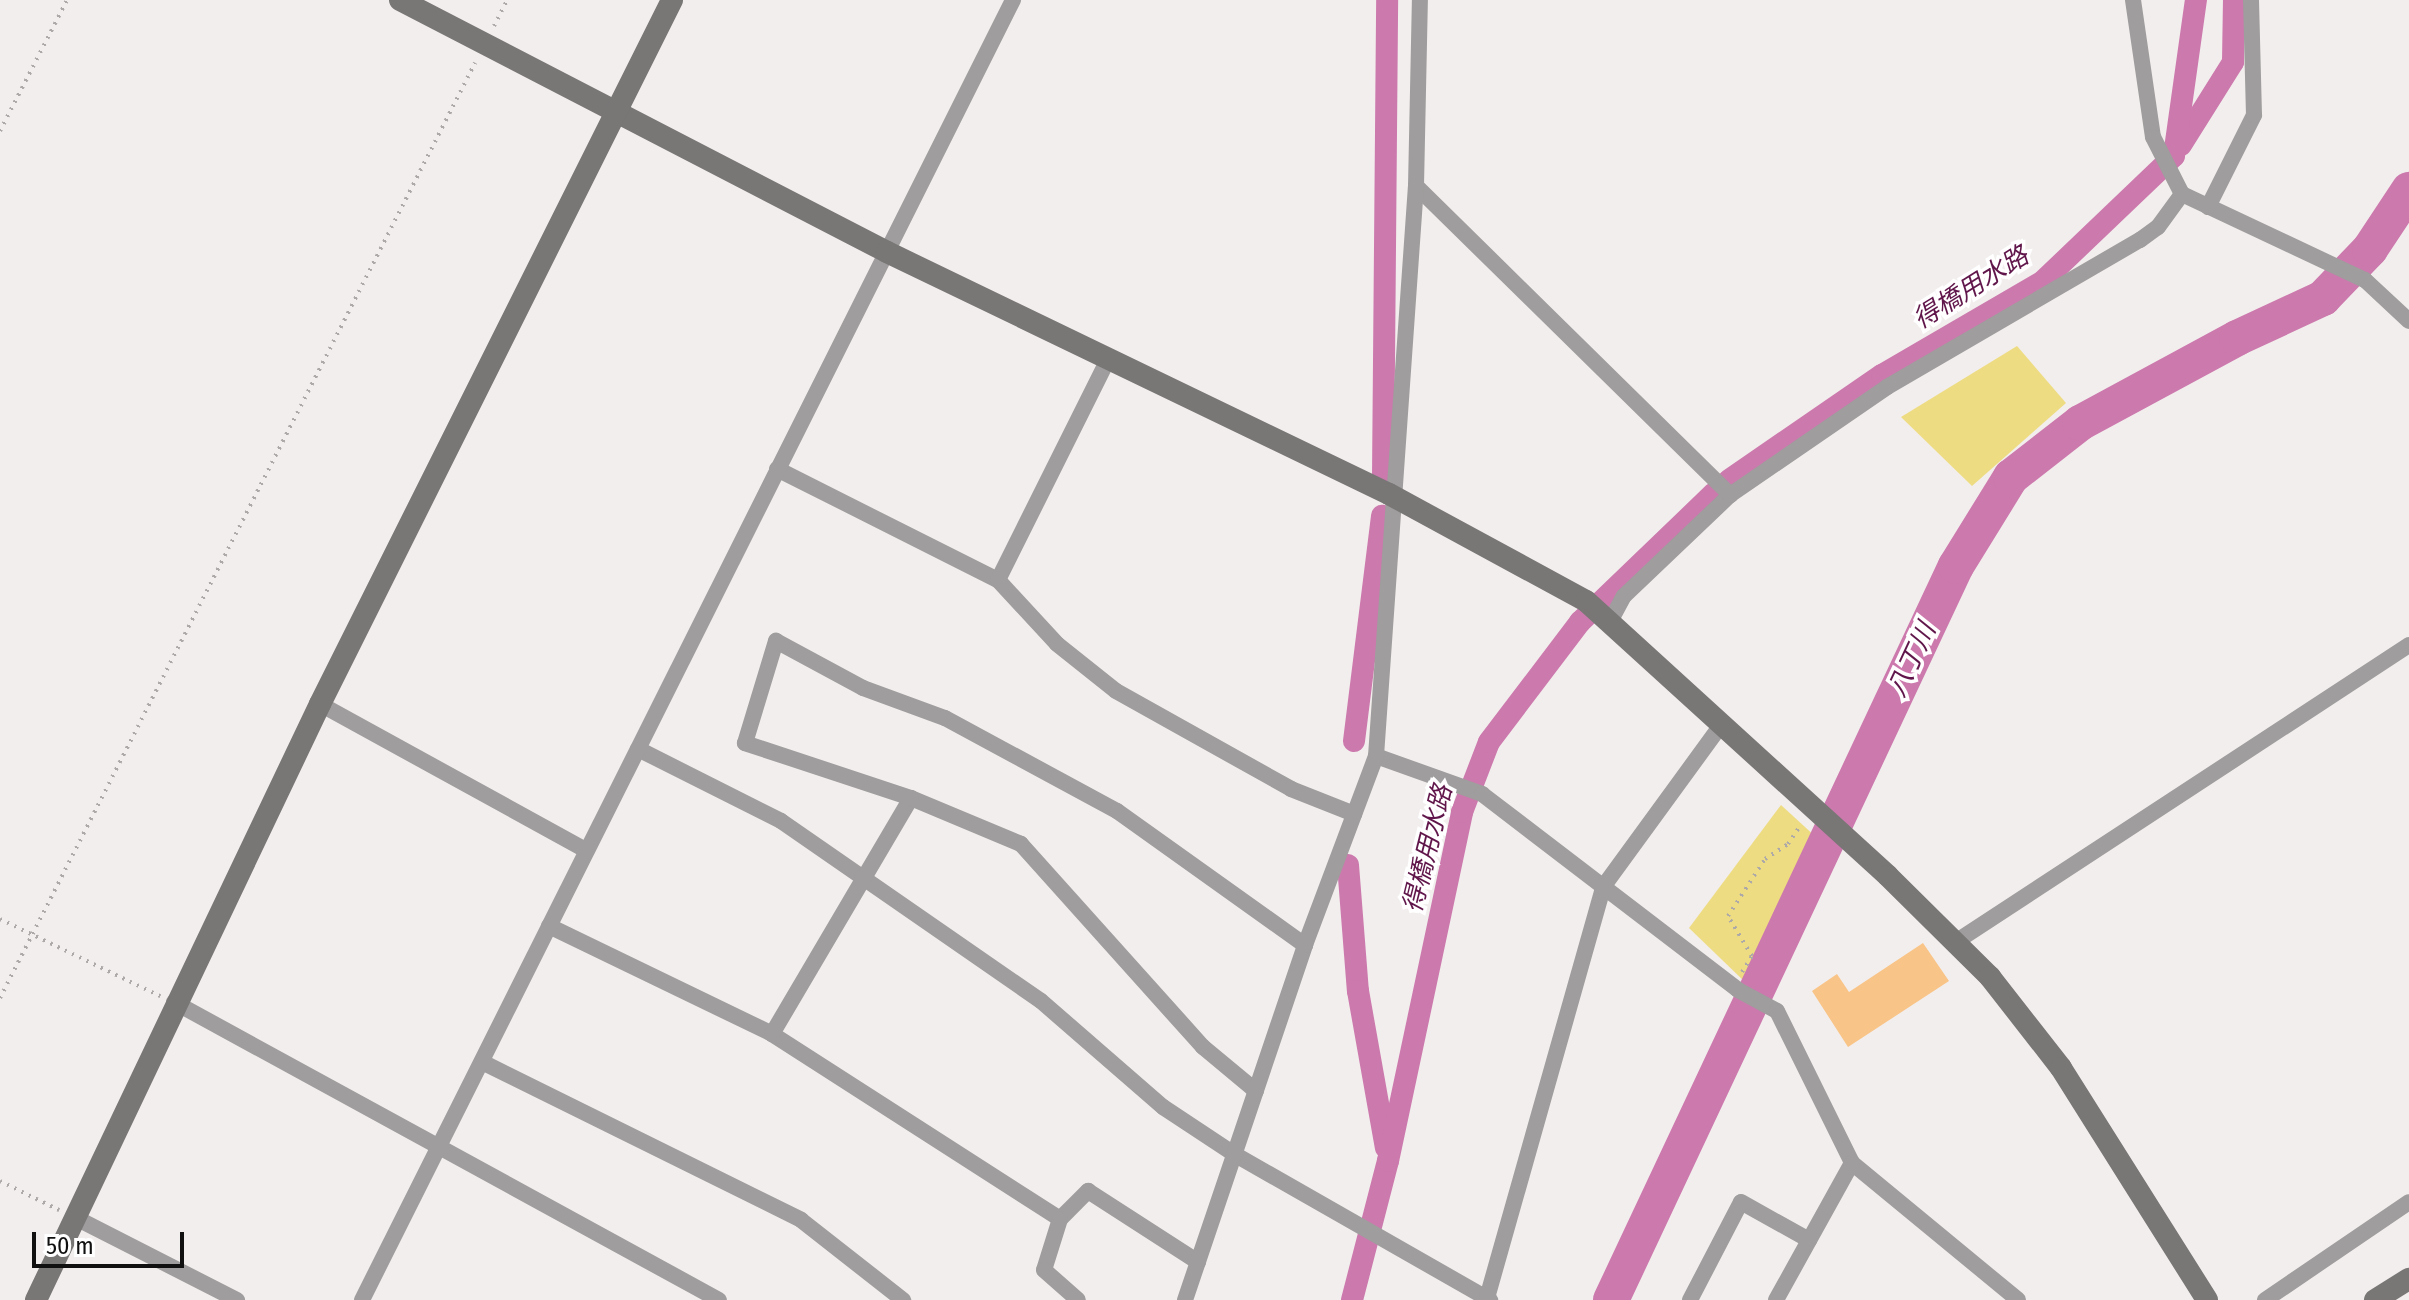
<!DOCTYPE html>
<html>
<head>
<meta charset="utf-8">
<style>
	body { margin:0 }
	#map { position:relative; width:2409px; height:1300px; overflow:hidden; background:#f2eeed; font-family:"Fira Sans Condensed","Noto Sans JP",sans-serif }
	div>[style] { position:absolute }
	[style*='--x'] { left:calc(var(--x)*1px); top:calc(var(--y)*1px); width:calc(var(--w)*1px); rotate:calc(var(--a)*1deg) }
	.green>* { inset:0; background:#eedc83 }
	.canal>* { height:22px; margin:-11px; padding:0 11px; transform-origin:11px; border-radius:11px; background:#cc79ad }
	.river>* { height:36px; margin:-18px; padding:0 18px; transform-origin:18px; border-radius:18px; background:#cc79ad }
	.building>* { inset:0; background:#f9c488 }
	.path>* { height:4px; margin-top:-2px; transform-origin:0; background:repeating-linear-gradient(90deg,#aca9a8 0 2px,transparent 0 8px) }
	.street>* { height:16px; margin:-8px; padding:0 8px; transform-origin:8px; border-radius:8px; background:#9f9d9d }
	.secondary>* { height:22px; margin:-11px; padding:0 11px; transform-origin:11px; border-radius:11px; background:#797676 }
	span { translate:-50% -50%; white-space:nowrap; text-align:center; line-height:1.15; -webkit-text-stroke:7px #fff; paint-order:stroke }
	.water-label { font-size:26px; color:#60164a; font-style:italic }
	.scale { position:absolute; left:32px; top:1232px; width:152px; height:36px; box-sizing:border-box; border:4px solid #111010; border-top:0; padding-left:10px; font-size:24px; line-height:28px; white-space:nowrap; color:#111010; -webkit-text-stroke:6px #fff; paint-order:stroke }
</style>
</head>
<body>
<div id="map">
	<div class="green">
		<div style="clip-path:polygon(2017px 346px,2066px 403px,1972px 486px,1901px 417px)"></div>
		<div style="clip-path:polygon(1781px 805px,1817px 838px,1746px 983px,1689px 928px)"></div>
	</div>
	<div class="canal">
		<div style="--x:2181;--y:145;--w:98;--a:-57.9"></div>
		<div style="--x:2233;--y:62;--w:62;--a:-89.1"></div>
		<div style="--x:1383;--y:476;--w:476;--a:-89.5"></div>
		<div style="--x:1729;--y:480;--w:186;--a:-34.5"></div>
		<div style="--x:1882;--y:375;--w:185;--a:-30.2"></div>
		<div style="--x:2042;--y:282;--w:182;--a:-43.7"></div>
		<div style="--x:2174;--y:156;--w:158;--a:-82"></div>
		<div style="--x:1354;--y:741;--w:227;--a:-82.9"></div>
		<div style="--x:1348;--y:865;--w:126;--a:85.5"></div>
		<div style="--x:1358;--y:991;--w:159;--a:79.9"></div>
		<div style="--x:1352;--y:1300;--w:144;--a:-75.5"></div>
		<div style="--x:1388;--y:1161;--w:357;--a:-78"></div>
		<div style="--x:1462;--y:812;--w:75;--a:-68.9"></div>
		<div style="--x:1489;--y:742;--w:151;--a:-52.8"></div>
		<div style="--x:1580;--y:622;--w:186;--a:-43.9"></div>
	</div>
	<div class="river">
		<div style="--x:1611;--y:1300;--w:811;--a:-64.83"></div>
		<div style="--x:1956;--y:566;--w:105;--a:-58.3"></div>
		<div style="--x:2011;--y:477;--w:88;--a:-38"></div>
		<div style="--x:2080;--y:423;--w:179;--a:-28.4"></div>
		<div style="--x:2237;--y:338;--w:95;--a:-24.9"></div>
		<div style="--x:2323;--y:298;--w:68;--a:-46.2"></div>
		<div style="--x:2370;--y:249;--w:71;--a:-56.5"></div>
	</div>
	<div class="building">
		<div style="clip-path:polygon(1923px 943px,1949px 981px,1848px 1047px,1812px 991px,1837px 974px,1849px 992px)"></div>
	</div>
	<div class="path">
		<div style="--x:494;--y:26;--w:29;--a:-63"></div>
		<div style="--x:0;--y:131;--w:147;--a:-62.9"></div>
		<div style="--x:0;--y:919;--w:178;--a:25.7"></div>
		<div style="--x:1742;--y:972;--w:19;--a:-58"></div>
		<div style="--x:1752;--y:956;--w:47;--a:-121"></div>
		<div style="--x:1728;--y:916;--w:68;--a:-57"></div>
		<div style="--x:1765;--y:859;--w:27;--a:-33"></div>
		<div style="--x:1788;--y:844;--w:23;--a:-56"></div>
		<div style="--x:0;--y:998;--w:1049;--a:-63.07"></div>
		<div style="--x:0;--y:1181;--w:66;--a:26.2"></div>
	</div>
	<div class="street">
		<div style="--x:2133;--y:0;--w:138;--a:81.7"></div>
		<div style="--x:2153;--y:137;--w:64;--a:63"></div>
		<div style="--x:2182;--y:194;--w:202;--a:25.2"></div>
		<div style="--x:2365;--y:280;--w:60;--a:43"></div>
		<div style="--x:1416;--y:186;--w:441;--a:44.5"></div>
		<div style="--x:2208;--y:207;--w:103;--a:-63.4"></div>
		<div style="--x:2254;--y:115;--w:115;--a:-91.5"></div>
		<div style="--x:777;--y:469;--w:247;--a:26.7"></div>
		<div style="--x:998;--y:580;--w:87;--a:47.3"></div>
		<div style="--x:1057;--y:644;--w:75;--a:38.5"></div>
		<div style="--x:1116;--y:691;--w:201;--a:29.2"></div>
		<div style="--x:1291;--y:789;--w:68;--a:21.6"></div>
		<div style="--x:998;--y:580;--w:245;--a:-63.5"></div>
		<div style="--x:1611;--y:620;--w:27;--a:-62"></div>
		<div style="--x:1624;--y:596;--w:146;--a:-43.6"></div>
		<div style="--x:1730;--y:495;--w:191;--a:-34.5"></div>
		<div style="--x:1887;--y:387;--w:293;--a:-30.2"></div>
		<div style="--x:2140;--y:240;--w:22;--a:-36"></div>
		<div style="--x:2158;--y:227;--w:41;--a:-54"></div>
		<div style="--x:320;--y:704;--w:303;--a:28.8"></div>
		<div style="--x:638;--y:749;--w:160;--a:26.7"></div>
		<div style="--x:781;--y:821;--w:316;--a:34.7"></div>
		<div style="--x:1041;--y:1001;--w:162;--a:41"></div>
		<div style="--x:1163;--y:1107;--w:85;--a:33.5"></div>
		<div style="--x:1234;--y:1154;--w:295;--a:29.7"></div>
		<div style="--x:1376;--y:756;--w:113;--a:19.7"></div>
		<div style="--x:1482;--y:794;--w:322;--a:37.4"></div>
		<div style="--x:1738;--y:990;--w:44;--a:28.3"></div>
		<div style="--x:1777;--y:1011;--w:169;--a:63.7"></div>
		<div style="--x:1852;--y:1163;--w:215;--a:39.5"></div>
		<div style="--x:549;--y:926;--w:248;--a:25.8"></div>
		<div style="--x:772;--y:1034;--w:342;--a:32.7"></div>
		<div style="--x:1060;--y:1219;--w:40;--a:-45"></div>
		<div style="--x:1088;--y:1191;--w:131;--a:32.8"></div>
		<div style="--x:1954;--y:943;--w:544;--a:-33.22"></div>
		<div style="--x:174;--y:1002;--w:621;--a:28.67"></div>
		<div style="--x:772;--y:1034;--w:274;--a:-59.5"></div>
		<div style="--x:482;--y:1062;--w:356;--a:26.3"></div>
		<div style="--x:801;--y:1220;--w:130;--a:38.1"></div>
		<div style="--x:1256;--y:1091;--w:69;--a:-140.3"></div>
		<div style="--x:1203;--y:1047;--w:273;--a:-131.9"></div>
		<div style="--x:1021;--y:844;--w:119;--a:-157.3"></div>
		<div style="--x:911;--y:798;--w:175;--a:-161.7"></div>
		<div style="--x:745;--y:743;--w:107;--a:-73.1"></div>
		<div style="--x:776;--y:641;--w:99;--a:28.4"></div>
		<div style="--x:863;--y:688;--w:87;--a:20.1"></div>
		<div style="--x:945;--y:718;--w:196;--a:28.4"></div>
		<div style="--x:1117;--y:811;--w:231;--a:35.5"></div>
		<div style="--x:74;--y:1217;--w:183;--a:27"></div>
		<div style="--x:1060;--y:1219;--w:53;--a:107.4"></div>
		<div style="--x:1044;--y:1270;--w:45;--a:41.4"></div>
		<div style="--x:1487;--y:1298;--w:427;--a:-74.2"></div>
		<div style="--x:1603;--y:887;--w:202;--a:-53.9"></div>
		<div style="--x:362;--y:1300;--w:1454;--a:-63.4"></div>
		<div style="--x:1185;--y:1300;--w:375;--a:-71.3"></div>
		<div style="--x:1305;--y:945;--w:202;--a:-69.4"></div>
		<div style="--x:1376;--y:756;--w:571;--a:-85.99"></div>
		<div style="--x:1416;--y:186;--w:186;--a:-88.8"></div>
		<div style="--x:1690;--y:1300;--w:110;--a:-62.5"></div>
		<div style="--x:1741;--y:1202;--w:78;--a:29.2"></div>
		<div style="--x:1776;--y:1300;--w:157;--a:-61"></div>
		<div style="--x:2265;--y:1300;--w:174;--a:-34.2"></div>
	</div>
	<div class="secondary">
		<div style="--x:400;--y:0;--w:548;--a:27.36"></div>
		<div style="--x:887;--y:252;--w:557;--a:25.74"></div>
		<div style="--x:1389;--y:494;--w:224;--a:28.5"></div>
		<div style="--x:1586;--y:601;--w:408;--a:42.3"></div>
		<div style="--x:1888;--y:876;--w:144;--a:44.7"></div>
		<div style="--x:1990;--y:977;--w:115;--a:52"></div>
		<div style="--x:2061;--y:1068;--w:274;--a:57.8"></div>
		<div style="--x:36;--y:1300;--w:660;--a:-64.52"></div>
		<div style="--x:320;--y:704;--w:787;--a:-63.43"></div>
		<div style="--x:2375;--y:1300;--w:40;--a:-32"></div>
	</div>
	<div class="water-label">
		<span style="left:1971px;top:288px;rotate:-32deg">得橋用水路</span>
		<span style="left:1912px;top:660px;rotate:-65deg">八丁川</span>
		<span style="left:1428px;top:849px;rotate:-76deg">得橋用水路</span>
	</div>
	<div class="scale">50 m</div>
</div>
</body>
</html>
